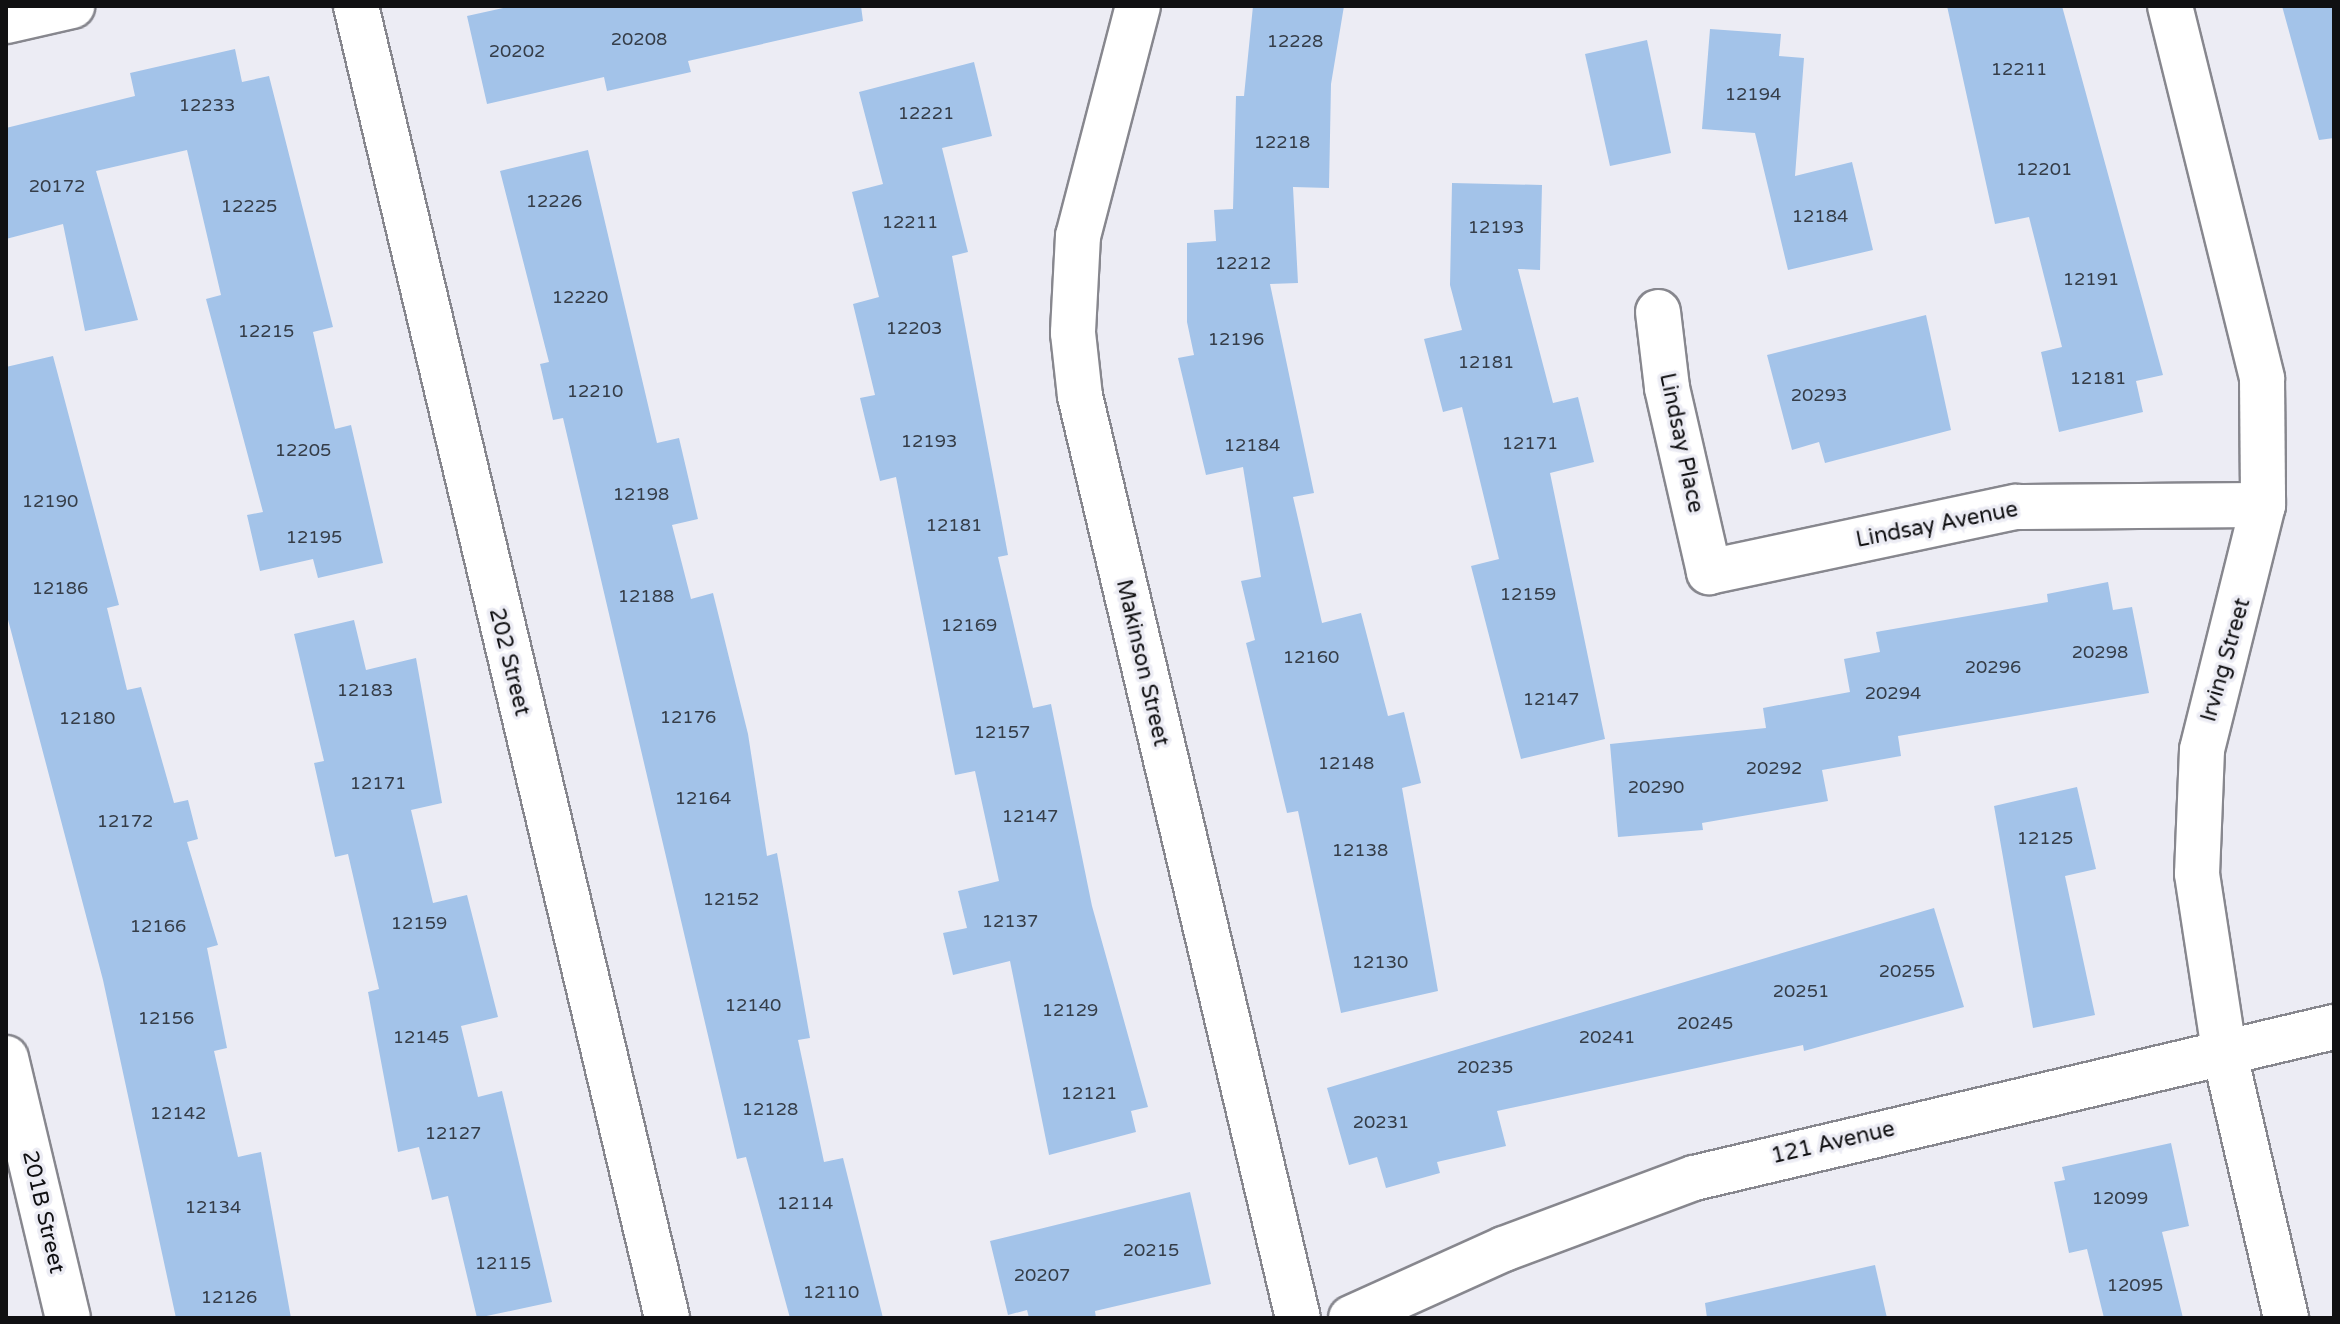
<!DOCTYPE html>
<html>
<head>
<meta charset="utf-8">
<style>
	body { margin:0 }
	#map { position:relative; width:2340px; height:1324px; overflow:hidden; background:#ececf4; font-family:"Varela Round",sans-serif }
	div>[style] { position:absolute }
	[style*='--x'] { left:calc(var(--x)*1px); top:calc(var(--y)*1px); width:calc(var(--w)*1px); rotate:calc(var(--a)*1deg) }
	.building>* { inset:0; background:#a3c3e9 }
	.roads { filter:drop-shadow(2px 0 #87878e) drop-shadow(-2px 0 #87878e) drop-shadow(0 2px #87878e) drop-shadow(0 -2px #87878e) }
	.street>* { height:44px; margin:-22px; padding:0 22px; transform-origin:22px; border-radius:22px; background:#fff }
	span { translate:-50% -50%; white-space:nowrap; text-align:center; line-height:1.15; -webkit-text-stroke:7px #ececf4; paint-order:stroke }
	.number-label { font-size:18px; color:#353d48 }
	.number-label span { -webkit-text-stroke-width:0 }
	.street-label { font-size:22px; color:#101012 }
	.frame { position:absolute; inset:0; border:8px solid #101012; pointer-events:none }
</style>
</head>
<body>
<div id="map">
	<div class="building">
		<div style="clip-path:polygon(512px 6px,861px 6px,863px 21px,688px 61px,691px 72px,607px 91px,604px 77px,487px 104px,467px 16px)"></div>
		<div style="clip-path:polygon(1253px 6px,1344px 6px,1331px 84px,1329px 188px,1293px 187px,1298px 283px,1270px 284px,1314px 493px,1293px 497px,1322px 623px,1361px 613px,1388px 716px,1404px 712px,1421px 783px,1402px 788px,1438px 991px,1341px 1013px,1298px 811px,1287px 813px,1246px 643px,1255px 640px,1241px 581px,1261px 577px,1243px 467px,1206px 475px,1178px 358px,1194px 355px,1187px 322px,1187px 243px,1216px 241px,1214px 210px,1233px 209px,1236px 96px,1244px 96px)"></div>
		<div style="clip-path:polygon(1947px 6px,2062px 6px,2163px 375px,2136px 381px,2143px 412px,2059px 432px,2041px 352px,2062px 347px,2029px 217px,1995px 224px)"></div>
		<div style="clip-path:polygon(2282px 6px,2334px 6px,2334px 138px,2319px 140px)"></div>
		<div style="clip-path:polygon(1710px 29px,1781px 34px,1779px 56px,1804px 58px,1795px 176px,1852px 162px,1873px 250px,1788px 270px,1755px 133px,1702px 129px)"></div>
		<div style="clip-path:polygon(1647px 40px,1671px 153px,1610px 166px,1585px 54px)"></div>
		<div style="clip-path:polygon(235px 49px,242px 82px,269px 76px,333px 327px,313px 332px,335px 429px,351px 425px,383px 563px,318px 578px,313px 559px,260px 571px,247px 515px,263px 512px,206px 299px,221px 295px,187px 150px,96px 171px,138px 320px,85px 331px,63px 224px,6px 239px,6px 128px,135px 96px,130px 73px)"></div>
		<div style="clip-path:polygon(974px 62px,992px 136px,942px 148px,968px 252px,952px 256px,1008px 555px,998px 557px,1033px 708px,1051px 704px,1092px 906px,1148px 1107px,1131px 1111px,1136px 1132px,1049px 1155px,1010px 961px,953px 975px,943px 933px,967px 928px,958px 891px,999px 881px,975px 771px,955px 775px,896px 477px,880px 481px,860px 398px,875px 395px,853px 304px,879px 297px,852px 192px,883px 184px,859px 92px)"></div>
		<div style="clip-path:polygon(588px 150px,657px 443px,679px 438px,698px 519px,672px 525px,691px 599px,713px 593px,748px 734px,767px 856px,777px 853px,810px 1038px,798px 1040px,824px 1162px,843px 1158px,883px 1318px,790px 1318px,746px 1157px,737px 1159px,563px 418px,553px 420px,540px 364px,549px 362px,500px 171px)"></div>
		<div style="clip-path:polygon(1452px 183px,1542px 185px,1540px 270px,1518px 269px,1553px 403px,1578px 397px,1594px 462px,1550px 473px,1605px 739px,1521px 759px,1471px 566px,1499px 559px,1462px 407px,1443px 412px,1424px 339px,1462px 330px,1450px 285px)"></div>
		<div style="clip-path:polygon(1926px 315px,1951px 430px,1825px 463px,1819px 442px,1792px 450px,1767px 355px)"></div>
		<div style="clip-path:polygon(53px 356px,119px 605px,107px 608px,127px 690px,141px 687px,174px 803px,188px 800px,198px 839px,187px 842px,218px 945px,207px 948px,227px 1048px,214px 1051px,238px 1157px,261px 1152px,291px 1318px,176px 1318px,103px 980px,6px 612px,6px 367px)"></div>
		<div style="clip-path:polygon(2108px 582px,2113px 610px,2132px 607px,2149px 693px,1898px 736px,1901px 756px,1822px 770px,1828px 801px,1702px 823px,1703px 830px,1618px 837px,1610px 744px,1766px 728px,1763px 708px,1850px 692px,1844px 659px,1880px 652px,1876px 632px,2048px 602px,2047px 594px)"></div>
		<div style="clip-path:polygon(354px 620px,366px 670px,416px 658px,442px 803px,411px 810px,433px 903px,467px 895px,498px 1017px,461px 1026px,478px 1097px,502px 1091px,552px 1302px,477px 1318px,448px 1196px,432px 1200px,419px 1147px,398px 1152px,368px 992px,379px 989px,348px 854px,335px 857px,314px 763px,324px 761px,294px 634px)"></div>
		<div style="clip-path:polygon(2077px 787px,2096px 869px,2065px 876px,2095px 1015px,2033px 1028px,1994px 806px)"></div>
		<div style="clip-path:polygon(1934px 908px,1964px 1007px,1804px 1051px,1803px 1045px,1497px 1111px,1506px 1146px,1437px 1162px,1440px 1173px,1386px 1188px,1377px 1157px,1349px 1165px,1327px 1088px)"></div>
		<div style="clip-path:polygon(2171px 1143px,2189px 1226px,2162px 1232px,2183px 1318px,2104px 1318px,2087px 1249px,2069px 1253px,2054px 1182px,2065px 1180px,2062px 1167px)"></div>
		<div style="clip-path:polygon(1190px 1192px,1211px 1284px,1095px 1311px,1096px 1318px,1029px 1318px,1027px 1310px,1008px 1315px,990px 1241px)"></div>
		<div style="clip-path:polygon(1875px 1265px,1887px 1318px,1707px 1318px,1705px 1303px)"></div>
	</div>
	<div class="roads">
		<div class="street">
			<div style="--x:356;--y:6;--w:1348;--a:76.66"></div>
			<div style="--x:1138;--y:6;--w:238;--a:104.6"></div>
			<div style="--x:1078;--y:236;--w:97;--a:93"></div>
			<div style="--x:1073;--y:333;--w:63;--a:83.7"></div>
			<div style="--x:1080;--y:396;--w:947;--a:76.7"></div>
			<div style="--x:2170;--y:6;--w:384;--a:76.1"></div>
			<div style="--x:2262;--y:379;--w:126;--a:89.5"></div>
			<div style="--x:2263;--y:505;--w:252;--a:104"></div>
			<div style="--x:2202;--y:750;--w:124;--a:92.3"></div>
			<div style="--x:2197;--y:874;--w:179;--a:81.3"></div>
			<div style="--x:2224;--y:1051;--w:274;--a:76.9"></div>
			<div style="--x:6;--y:21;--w:68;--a:-12.8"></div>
			<div style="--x:1658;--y:312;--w:77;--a:83.2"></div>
			<div style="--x:1667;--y:388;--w:189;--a:77.1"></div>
			<div style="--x:1709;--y:572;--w:314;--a:-12"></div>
			<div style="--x:2016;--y:507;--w:247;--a:-0.5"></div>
			<div style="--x:6;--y:1058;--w:267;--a:76.6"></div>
			<div style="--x:1351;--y:1318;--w:168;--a:-24.3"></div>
			<div style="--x:1504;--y:1249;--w:203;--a:-20.5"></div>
			<div style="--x:1694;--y:1178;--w:658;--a:-13.28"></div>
		</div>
	</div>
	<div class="number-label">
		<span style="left:639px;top:39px">20208</span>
		<span style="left:1295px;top:41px">12228</span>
		<span style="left:517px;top:51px">20202</span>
		<span style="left:2019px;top:69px">12211</span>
		<span style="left:1753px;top:94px">12194</span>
		<span style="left:207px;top:105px">12233</span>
		<span style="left:926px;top:113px">12221</span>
		<span style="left:1282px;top:142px">12218</span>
		<span style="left:2044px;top:169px">12201</span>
		<span style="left:57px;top:186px">20172</span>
		<span style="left:554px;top:201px">12226</span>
		<span style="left:249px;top:206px">12225</span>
		<span style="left:1820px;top:216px">12184</span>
		<span style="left:910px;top:222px">12211</span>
		<span style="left:1496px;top:227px">12193</span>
		<span style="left:1243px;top:263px">12212</span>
		<span style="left:2091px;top:279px">12191</span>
		<span style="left:580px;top:297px">12220</span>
		<span style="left:914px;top:328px">12203</span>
		<span style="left:266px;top:331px">12215</span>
		<span style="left:1236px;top:339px">12196</span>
		<span style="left:1486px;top:362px">12181</span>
		<span style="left:2098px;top:378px">12181</span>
		<span style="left:595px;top:391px">12210</span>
		<span style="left:1819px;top:395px">20293</span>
		<span style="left:929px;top:441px">12193</span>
		<span style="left:1530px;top:443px">12171</span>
		<span style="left:1252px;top:445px">12184</span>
		<span style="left:303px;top:450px">12205</span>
		<span style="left:641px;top:494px">12198</span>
		<span style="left:50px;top:501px">12190</span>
		<span style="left:954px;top:525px">12181</span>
		<span style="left:314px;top:537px">12195</span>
		<span style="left:60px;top:588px">12186</span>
		<span style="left:1528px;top:594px">12159</span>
		<span style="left:646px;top:596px">12188</span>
		<span style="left:969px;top:625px">12169</span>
		<span style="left:2100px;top:652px">20298</span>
		<span style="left:1311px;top:657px">12160</span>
		<span style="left:1993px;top:667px">20296</span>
		<span style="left:365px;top:690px">12183</span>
		<span style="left:1893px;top:693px">20294</span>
		<span style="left:1551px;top:699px">12147</span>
		<span style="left:688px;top:717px">12176</span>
		<span style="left:87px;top:718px">12180</span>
		<span style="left:1002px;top:732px">12157</span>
		<span style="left:1346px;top:763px">12148</span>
		<span style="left:1774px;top:768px">20292</span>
		<span style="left:378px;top:783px">12171</span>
		<span style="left:1656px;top:787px">20290</span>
		<span style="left:703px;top:798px">12164</span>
		<span style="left:1030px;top:816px">12147</span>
		<span style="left:125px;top:821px">12172</span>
		<span style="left:2045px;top:838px">12125</span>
		<span style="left:1360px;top:850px">12138</span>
		<span style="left:731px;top:899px">12152</span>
		<span style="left:1010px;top:921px">12137</span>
		<span style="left:419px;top:923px">12159</span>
		<span style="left:158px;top:926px">12166</span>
		<span style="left:1380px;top:962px">12130</span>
		<span style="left:1907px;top:971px">20255</span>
		<span style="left:1801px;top:991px">20251</span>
		<span style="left:753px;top:1005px">12140</span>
		<span style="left:1070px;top:1010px">12129</span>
		<span style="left:166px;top:1018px">12156</span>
		<span style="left:1705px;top:1023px">20245</span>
		<span style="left:421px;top:1037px">12145</span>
		<span style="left:1607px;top:1037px">20241</span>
		<span style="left:1485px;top:1067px">20235</span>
		<span style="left:1089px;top:1093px">12121</span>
		<span style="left:770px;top:1109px">12128</span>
		<span style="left:178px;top:1113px">12142</span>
		<span style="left:1381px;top:1122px">20231</span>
		<span style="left:453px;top:1133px">12127</span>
		<span style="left:2120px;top:1198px">12099</span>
		<span style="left:805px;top:1203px">12114</span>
		<span style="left:213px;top:1207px">12134</span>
		<span style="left:1151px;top:1250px">20215</span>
		<span style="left:503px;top:1263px">12115</span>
		<span style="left:1042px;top:1275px">20207</span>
		<span style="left:2135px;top:1285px">12095</span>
		<span style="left:831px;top:1292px">12110</span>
		<span style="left:229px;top:1297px">12126</span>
	</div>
	<div class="street-label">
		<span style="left:1681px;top:443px;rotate:78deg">Lindsay Place</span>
		<span style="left:1937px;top:525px;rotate:-11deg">Lindsay Avenue</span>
		<span style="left:2226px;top:660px;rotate:-74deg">Irving Street</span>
		<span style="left:509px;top:662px;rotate:76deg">202 Street</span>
		<span style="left:1142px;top:663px;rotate:77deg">Makinson Street</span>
		<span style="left:1833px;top:1143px;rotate:-13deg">121 Avenue</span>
		<span style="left:43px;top:1212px;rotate:77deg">201B Street</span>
	</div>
	<div class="frame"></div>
</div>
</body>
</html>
